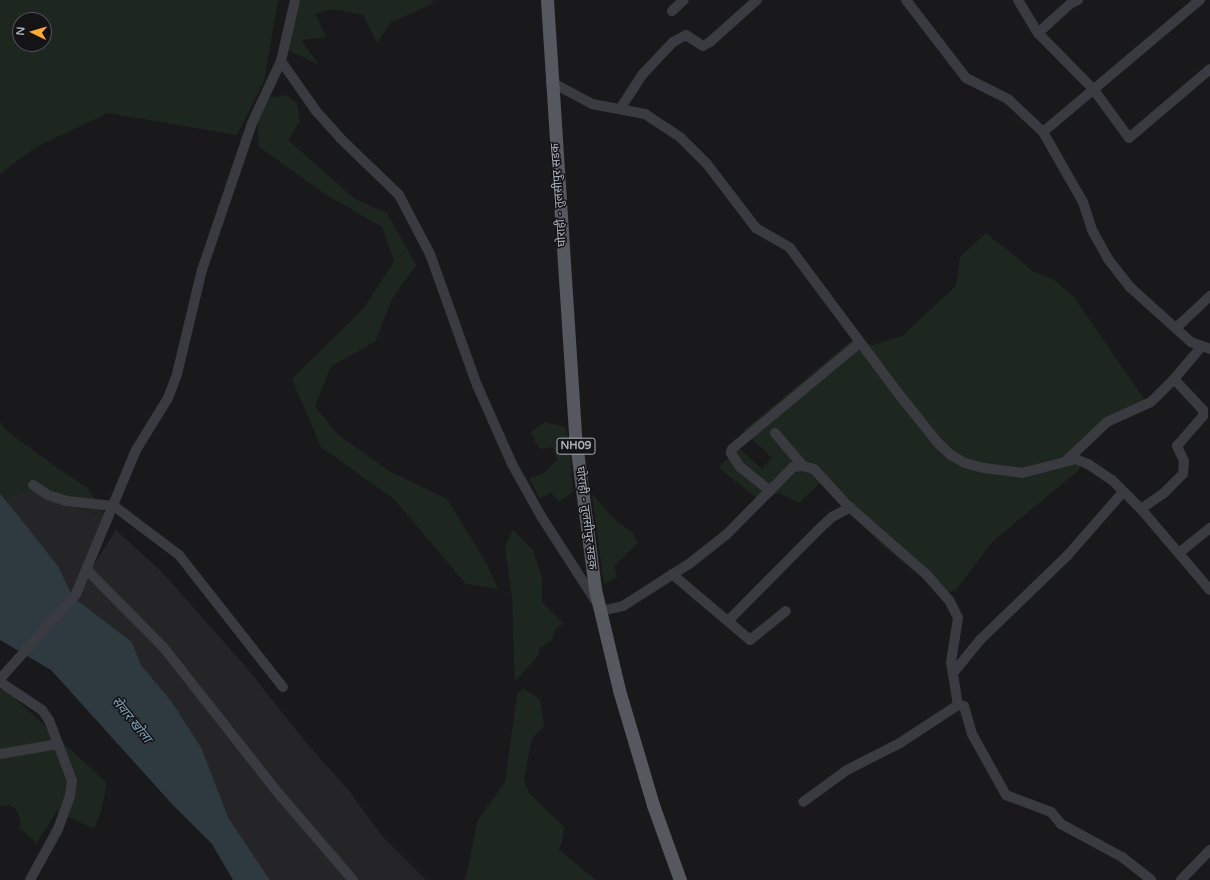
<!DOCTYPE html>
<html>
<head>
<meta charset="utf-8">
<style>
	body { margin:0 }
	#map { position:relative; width:1210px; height:880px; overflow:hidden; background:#19191b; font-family:"Varela Round","Noto Sans Devanagari",sans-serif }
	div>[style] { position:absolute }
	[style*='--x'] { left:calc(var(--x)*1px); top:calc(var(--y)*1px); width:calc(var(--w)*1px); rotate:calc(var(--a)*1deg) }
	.built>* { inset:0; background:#252528 }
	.green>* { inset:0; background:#1e271f }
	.water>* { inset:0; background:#2e3940 }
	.minor>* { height:10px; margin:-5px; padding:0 5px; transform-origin:5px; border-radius:5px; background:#3a3b41 }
	.major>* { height:13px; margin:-6.5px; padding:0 6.5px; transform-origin:6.5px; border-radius:6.5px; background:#565860 }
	span { translate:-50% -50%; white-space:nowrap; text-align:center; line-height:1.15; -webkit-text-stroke:3px #141416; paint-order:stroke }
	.shield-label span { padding:1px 3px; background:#141416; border:1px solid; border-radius:3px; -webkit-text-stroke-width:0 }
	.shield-label { font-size:11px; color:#abb1bc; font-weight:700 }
	.street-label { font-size:12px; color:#abb1bc }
	.water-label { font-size:13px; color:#81a1b8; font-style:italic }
	.north { position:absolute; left:12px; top:12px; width:40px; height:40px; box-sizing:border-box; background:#141416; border:1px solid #505358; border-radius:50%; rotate:275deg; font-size:11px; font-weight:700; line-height:16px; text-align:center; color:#abb1bc }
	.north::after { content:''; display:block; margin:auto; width:14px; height:18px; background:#fbac31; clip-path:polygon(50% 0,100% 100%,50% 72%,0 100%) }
</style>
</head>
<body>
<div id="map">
	<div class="built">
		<div style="clip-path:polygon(31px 490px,108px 519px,75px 594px,116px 530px,162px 572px,246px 667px,304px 740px,350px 792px,383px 837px,426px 880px,270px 880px,228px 817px,202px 749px,172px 702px,141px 665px,132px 642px,73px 597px,58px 566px,17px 517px,5px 498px)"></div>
	</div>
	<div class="green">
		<div style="clip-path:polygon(evenodd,0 0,278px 0,264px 81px,237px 135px,108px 113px,36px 147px,0 174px,0 0,20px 20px,44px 20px,44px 44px,20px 44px,20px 20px)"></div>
		<div style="clip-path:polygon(294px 0,434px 0,430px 5px,391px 22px,377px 43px,363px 15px,332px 9px,315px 14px,326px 37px,301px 40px,319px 65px,280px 46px)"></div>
		<div style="clip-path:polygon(286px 95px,297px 103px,300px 121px,288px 140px,355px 199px,387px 213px,416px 265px,392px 299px,375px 342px,331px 366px,315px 406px,338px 435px,391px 472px,447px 499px,486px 562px,498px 589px,466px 584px,395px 500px,321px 447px,292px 379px,364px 308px,394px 261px,382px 227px,325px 194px,259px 147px,257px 118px,269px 98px)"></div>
		<div style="clip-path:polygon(986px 233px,1033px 271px,1054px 280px,1074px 297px,1146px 402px,1089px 433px,1074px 446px,1080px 469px,992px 542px,956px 590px,939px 597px,922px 578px,883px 546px,820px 483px,799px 503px,779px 493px,758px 499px,719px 468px,738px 447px,762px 469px,772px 458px,743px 431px,852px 340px,872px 345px,902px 336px,956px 286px,960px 257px)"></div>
		<div style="clip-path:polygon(0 422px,7px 431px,56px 467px,88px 488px,108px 519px,31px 490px,5px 498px,0 493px)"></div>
		<div style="clip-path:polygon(545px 422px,566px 427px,569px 443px,573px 492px,559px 502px,551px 492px,540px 499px,529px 478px,544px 473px,557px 460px,553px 447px,539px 449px,531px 432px)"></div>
		<div style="clip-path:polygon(592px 494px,615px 520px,632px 532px,638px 543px,614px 566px,617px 577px,604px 584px)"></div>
		<div style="clip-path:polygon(513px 530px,533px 550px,542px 579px,542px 602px,564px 624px,556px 628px,552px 640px,540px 648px,538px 656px,515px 681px,512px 598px,505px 547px)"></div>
		<div style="clip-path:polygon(523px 688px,540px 700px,544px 726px,532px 738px,524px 780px,529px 793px,564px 827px,562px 843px,558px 849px,596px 880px,465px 880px,478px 820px,505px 782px,517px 695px)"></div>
		<div style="clip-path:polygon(0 690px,7px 691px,107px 783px,101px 811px,94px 829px,57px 811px,35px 845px,34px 840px,20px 829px,20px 819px,17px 811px,10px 805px,0 806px)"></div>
	</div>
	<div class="water">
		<div style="clip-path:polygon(0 493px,58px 566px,73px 597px,132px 642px,141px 665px,172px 702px,202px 749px,228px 817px,270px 880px,233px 880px,212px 844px,172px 804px,51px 670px,0 640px)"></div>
	</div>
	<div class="minor">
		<div style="--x:295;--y:0;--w:63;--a:102.9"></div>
		<div style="--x:281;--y:61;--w:61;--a:55"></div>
		<div style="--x:316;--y:111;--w:36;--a:48"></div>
		<div style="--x:340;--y:138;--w:82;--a:44"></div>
		<div style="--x:399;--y:195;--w:67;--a:62.3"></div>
		<div style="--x:430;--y:254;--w:139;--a:70.3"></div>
		<div style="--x:477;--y:385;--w:86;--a:66.1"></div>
		<div style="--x:512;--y:464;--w:60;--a:60.9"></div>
		<div style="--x:541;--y:516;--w:100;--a:57.3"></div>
		<div style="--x:906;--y:0;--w:98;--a:52.4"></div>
		<div style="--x:966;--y:78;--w:47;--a:26.6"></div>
		<div style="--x:1008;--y:99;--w:48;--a:43.3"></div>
		<div style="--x:1043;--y:132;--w:81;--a:60.3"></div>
		<div style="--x:1083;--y:202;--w:29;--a:72"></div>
		<div style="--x:1092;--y:230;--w:33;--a:61"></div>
		<div style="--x:1108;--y:259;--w:37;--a:52"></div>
		<div style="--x:1131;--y:288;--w:81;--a:42"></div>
		<div style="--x:1191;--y:342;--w:20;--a:20"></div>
		<div style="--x:1018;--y:0;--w:39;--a:59"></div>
		<div style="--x:1038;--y:33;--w:80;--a:45.5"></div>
		<div style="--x:1094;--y:90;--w:59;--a:53.9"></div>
		<div style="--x:1129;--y:138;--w:106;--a:-40.4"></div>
		<div style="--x:672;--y:11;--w:16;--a:-43"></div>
		<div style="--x:1038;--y:33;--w:43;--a:-42.2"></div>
		<div style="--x:1070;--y:4;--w:9;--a:-27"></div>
		<div style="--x:551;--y:82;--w:47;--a:28.2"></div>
		<div style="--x:592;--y:104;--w:54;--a:10.7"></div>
		<div style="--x:645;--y:114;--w:42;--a:33.3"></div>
		<div style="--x:680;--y:137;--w:38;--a:45"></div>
		<div style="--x:707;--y:164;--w:81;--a:52.6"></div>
		<div style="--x:756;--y:228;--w:39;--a:30"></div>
		<div style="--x:790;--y:248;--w:187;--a:53.3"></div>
		<div style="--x:902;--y:398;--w:58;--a:51.3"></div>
		<div style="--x:938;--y:443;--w:18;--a:43"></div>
		<div style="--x:951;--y:455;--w:16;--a:30"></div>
		<div style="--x:965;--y:463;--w:20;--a:15"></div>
		<div style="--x:984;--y:468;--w:38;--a:7"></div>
		<div style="--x:1022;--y:473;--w:56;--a:-14.5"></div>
		<div style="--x:1076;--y:459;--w:13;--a:23"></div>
		<div style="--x:1088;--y:464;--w:29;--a:34"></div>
		<div style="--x:1112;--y:480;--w:41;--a:45"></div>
		<div style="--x:1141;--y:509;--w:106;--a:49.6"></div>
		<div style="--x:620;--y:109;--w:40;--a:-57.1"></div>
		<div style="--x:642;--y:75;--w:45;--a:-46.8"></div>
		<div style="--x:673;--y:42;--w:15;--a:-28"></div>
		<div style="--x:686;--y:35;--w:20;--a:33"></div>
		<div style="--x:703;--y:46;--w:8;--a:-30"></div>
		<div style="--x:710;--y:42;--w:63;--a:-41.8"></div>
		<div style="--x:1043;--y:132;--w:205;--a:-40.1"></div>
		<div style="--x:1176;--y:328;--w:47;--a:-43.3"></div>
		<div style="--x:775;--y:433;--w:43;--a:49.7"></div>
		<div style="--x:1067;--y:460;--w:55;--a:-43.5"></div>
		<div style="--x:1107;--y:422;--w:48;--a:-24.4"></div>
		<div style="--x:1151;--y:402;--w:33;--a:-45"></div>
		<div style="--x:33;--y:485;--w:18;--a:34"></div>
		<div style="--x:48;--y:495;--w:19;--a:18"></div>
		<div style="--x:66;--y:501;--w:48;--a:5.9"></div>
		<div style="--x:114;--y:506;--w:81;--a:37"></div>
		<div style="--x:179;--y:555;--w:168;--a:51.8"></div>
		<div style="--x:770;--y:491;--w:38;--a:-141"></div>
		<div style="--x:740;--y:467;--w:17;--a:-123"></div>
		<div style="--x:731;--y:453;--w:4;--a:-76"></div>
		<div style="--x:732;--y:449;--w:165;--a:-39.8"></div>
		<div style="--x:1141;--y:509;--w:29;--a:-35"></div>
		<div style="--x:1165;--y:492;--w:25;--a:-45"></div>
		<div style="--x:1183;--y:474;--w:13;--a:-86"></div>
		<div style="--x:1184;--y:461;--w:17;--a:-115"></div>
		<div style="--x:1177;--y:446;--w:40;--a:-49"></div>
		<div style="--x:1203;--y:416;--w:6;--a:-90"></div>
		<div style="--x:1203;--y:410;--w:42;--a:-133.1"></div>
		<div style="--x:1174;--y:379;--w:43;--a:-49.7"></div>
		<div style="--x:1179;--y:553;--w:40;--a:-39"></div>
		<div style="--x:87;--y:570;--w:110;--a:45.4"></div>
		<div style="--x:164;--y:648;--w:186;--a:51.8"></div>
		<div style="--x:279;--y:794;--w:113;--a:49.3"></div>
		<div style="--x:672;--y:574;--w:102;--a:40.2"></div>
		<div style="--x:750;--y:640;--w:46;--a:-38.9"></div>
		<div style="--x:601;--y:611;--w:23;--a:-13"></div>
		<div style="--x:623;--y:606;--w:78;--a:-32.5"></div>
		<div style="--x:689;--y:564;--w:48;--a:-38.3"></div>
		<div style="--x:727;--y:534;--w:94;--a:-45.4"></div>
		<div style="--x:793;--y:467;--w:10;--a:-6"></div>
		<div style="--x:803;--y:466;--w:11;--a:15"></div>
		<div style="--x:814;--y:469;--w:49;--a:47.5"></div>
		<div style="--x:847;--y:505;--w:106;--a:41.2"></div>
		<div style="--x:927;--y:575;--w:33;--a:49"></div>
		<div style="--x:949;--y:600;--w:20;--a:63"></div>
		<div style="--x:958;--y:618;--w:45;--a:99"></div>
		<div style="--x:951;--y:662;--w:44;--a:80.8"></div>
		<div style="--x:958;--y:705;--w:69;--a:146.8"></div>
		<div style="--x:900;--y:743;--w:59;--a:153"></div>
		<div style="--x:847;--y:770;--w:54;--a:144"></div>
		<div style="--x:729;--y:620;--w:125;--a:-45.3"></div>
		<div style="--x:817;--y:531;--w:21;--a:-43"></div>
		<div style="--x:832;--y:517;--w:21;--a:-28"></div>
		<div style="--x:953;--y:673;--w:43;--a:-50.7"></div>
		<div style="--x:980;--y:640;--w:121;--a:-44"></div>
		<div style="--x:1067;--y:556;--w:85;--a:-48.8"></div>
		<div style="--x:0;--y:679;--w:114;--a:-48.2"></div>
		<div style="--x:76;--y:594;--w:156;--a:-67.4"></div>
		<div style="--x:136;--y:450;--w:61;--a:-58.4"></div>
		<div style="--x:168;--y:398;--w:26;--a:-69"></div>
		<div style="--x:177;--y:374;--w:107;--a:-76.5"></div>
		<div style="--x:202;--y:270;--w:155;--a:-71.2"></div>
		<div style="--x:252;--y:123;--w:68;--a:-64.9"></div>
		<div style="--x:0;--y:682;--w:50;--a:33.7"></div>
		<div style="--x:42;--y:710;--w:12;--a:55"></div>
		<div style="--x:49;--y:720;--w:65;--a:69.3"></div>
		<div style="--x:72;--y:781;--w:15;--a:98"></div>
		<div style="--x:70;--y:796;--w:35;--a:110"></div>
		<div style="--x:58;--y:829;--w:58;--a:118.8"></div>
		<div style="--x:958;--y:705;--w:6;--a:9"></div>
		<div style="--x:964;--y:706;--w:29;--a:74"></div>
		<div style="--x:972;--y:734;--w:70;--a:60.9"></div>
		<div style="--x:1006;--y:795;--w:48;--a:20.7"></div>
		<div style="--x:1051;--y:812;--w:16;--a:50"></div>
		<div style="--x:1061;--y:824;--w:69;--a:28.4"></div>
		<div style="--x:1122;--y:857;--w:37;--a:38"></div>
		<div style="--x:0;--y:754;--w:59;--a:-9.8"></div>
		<div style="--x:1181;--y:880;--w:42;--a:-46"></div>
	</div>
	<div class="major">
		<div style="--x:547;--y:0;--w:436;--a:86.3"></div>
		<div style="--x:575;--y:435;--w:155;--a:82.6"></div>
		<div style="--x:595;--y:589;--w:104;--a:76.6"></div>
		<div style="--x:619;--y:690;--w:120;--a:73.5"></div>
		<div style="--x:653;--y:805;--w:80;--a:70.2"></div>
	</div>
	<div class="shield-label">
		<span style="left:576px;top:446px">NH09</span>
	</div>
	<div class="street-label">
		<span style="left:559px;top:195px;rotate:-94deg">घोराही - तुलसीपुर सडक</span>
		<span style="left:586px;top:518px;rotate:83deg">घोराही - तुलसीपुर सडक</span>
	</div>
	<div class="water-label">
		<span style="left:131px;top:720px;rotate:51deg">सेवार खोला</span>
	</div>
	<div class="north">N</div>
</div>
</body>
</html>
